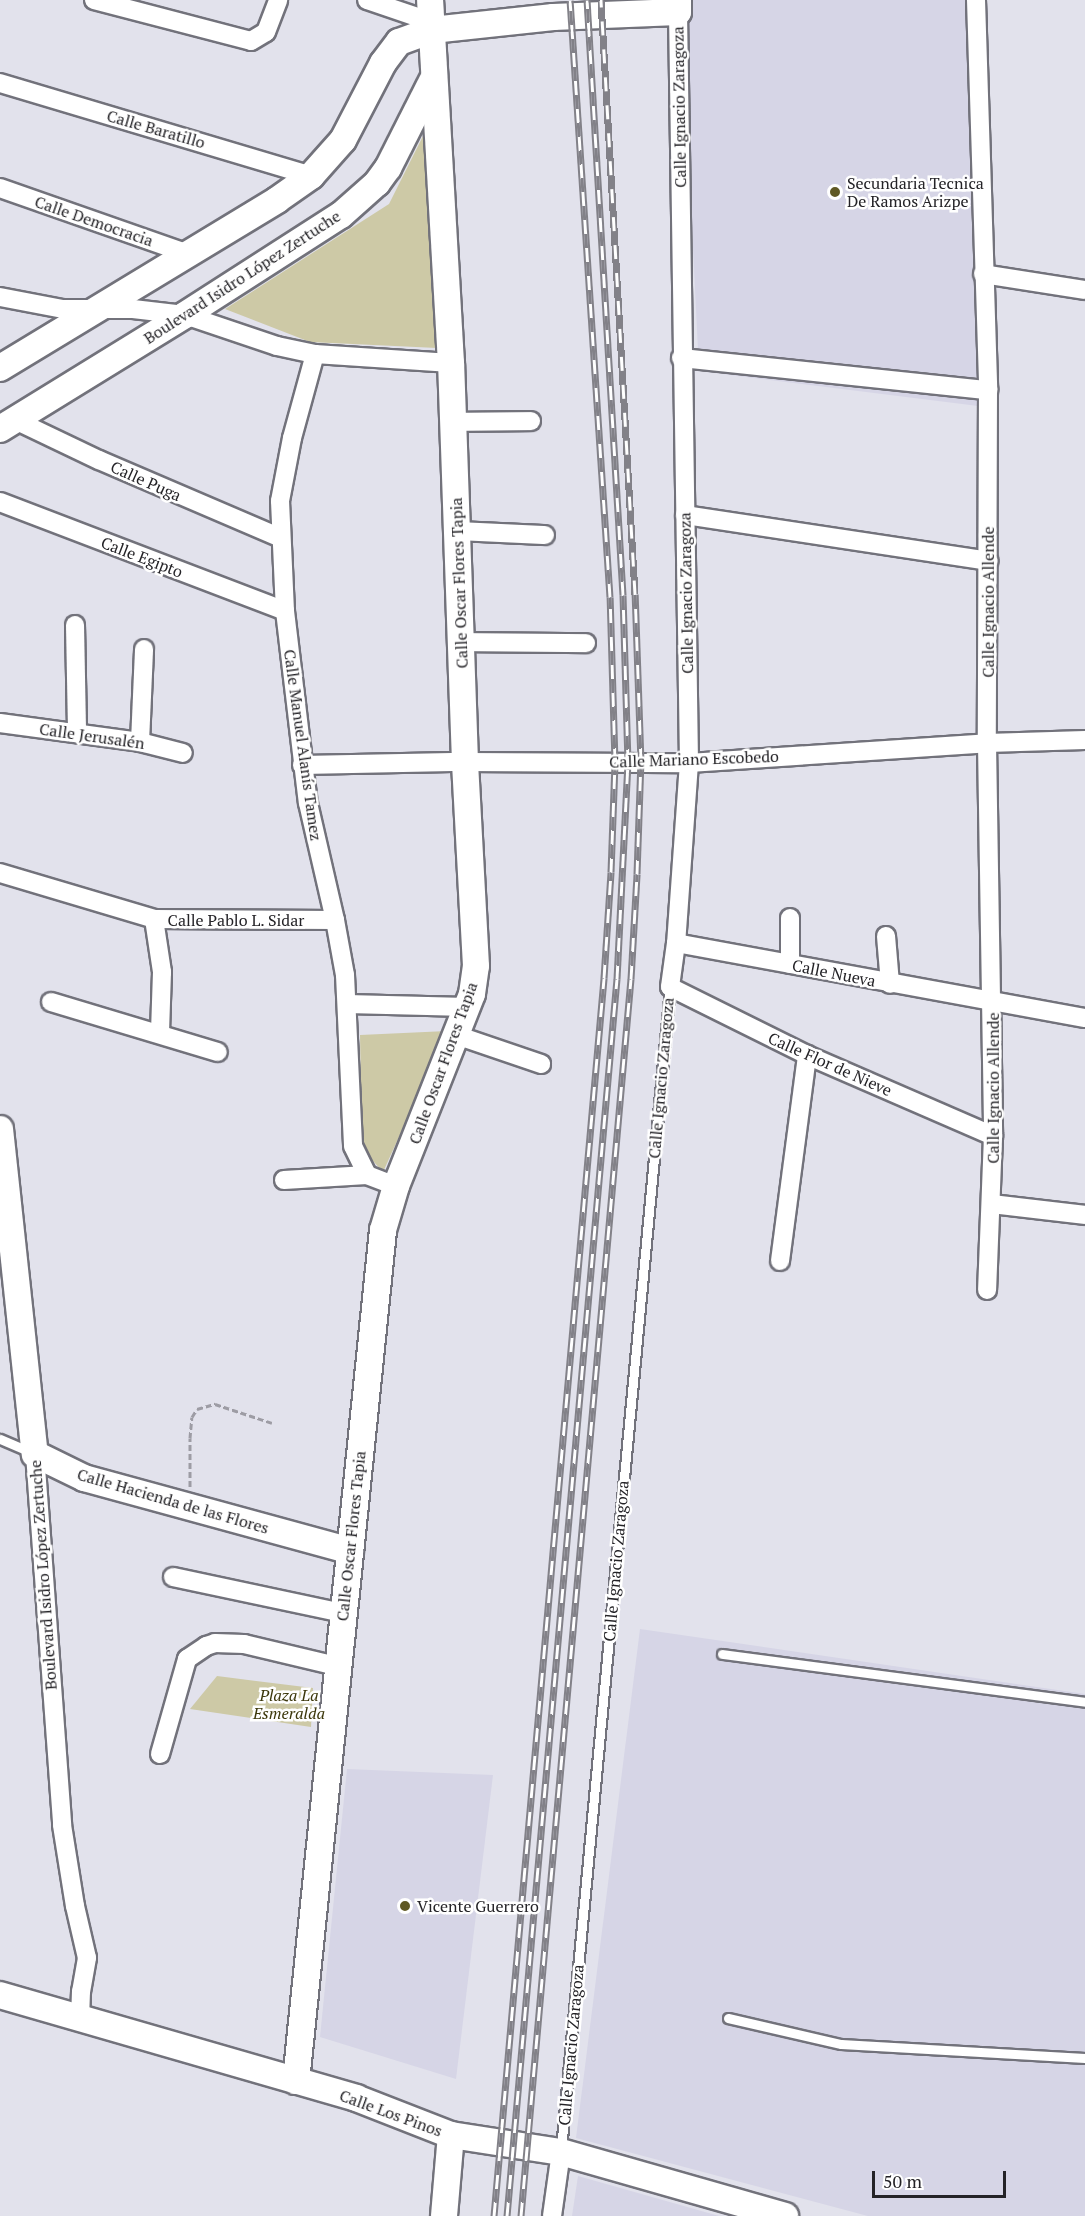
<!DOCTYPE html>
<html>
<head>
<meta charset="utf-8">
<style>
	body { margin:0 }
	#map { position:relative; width:1085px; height:2216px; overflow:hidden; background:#e2e2ec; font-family:"PT Serif",serif }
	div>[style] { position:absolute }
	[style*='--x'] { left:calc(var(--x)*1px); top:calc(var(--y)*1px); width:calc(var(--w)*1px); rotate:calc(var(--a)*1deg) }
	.built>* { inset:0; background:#d6d5e6 }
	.green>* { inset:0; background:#cdc9a6 }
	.path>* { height:3px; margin-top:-1.5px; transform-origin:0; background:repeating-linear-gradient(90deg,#9d9ca4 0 6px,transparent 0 9px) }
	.roads { filter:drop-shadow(2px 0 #72727b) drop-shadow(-2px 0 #72727b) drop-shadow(0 2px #72727b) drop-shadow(0 -2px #72727b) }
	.lane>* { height:9px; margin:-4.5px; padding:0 4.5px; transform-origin:4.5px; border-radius:4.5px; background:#fff }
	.street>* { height:18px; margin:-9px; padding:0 9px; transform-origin:9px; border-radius:9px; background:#fff }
	.secondary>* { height:26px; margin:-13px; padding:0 13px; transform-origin:13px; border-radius:13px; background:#fff }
	.rail>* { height:7px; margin-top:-3.5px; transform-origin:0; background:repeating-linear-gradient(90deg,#fff 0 14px,#828188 0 28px); box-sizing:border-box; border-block:2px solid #828188 }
	.dots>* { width:16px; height:16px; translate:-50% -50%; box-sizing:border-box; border:3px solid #fff; border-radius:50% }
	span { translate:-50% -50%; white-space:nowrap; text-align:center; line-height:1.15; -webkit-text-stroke:5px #fff; paint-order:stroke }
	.street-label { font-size:16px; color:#242327 }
	.poi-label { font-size:16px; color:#242327 }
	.left { translate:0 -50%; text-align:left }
	.park-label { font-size:16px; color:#3c370b; font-style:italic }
	.scale { position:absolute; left:872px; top:2171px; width:134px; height:27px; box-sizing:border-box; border:3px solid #242327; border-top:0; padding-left:8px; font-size:18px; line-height:21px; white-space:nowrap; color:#242327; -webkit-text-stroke:4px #fff; paint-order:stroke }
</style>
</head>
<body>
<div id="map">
	<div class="built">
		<div style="clip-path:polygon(681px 0,973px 0,986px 407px,699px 371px)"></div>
		<div style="clip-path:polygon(640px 1629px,1085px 1694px,1085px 2216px,868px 2216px,576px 2138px)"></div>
		<div style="clip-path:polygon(347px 1769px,493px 1775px,456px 2079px,320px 2037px)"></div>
		<div style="clip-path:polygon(578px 2176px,719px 2216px,572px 2216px)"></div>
	</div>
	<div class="green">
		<div style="clip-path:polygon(427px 128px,427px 184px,437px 348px,310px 342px,225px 309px,389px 204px)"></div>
		<div style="clip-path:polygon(447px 1031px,383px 1172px,362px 1149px,360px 1035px)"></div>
		<div style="clip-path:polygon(217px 1676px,313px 1688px,311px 1727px,190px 1709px)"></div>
	</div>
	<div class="path">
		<div style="--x:190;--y:1487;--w:49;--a:-90"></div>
		<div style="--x:190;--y:1438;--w:21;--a:-85"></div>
		<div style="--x:192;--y:1417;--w:9;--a:-58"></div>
		<div style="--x:197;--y:1409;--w:19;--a:-16"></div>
		<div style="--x:215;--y:1404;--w:60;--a:18.4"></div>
	</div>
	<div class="roads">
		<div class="lane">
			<div style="--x:0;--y:1439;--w:36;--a:23"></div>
			<div style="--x:722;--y:1654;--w:366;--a:7.5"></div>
			<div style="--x:728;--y:2018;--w:116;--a:13"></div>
			<div style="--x:841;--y:2044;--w:244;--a:3.3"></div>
			<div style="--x:561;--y:2149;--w:1167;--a:-84.64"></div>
		</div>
		<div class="street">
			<div style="--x:94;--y:0;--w:162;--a:14.6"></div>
			<div style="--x:251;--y:41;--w:17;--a:-31"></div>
			<div style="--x:266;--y:32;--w:34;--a:-69"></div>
			<div style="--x:367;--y:0;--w:69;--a:18.7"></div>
			<div style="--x:976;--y:0;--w:390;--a:88.2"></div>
			<div style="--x:988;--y:390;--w:353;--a:90.2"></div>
			<div style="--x:987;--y:743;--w:393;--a:89.1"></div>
			<div style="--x:993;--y:1136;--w:154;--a:92.2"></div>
			<div style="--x:678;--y:12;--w:751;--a:89.16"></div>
			<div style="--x:689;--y:763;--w:180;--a:94.1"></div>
			<div style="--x:676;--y:943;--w:44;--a:97.8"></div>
			<div style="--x:670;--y:987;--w:153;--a:26.4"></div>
			<div style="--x:807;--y:1055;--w:203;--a:23.5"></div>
			<div style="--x:0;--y:83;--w:325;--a:16.6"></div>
			<div style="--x:0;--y:188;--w:199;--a:19.3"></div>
			<div style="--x:983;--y:274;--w:103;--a:8.9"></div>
			<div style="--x:0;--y:297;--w:64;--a:10.8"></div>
			<div style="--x:63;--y:309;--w:70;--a:0"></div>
			<div style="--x:133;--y:309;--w:52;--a:6.6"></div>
			<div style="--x:185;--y:315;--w:97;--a:18.6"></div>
			<div style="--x:277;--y:346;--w:39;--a:12"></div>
			<div style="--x:315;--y:354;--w:136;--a:3.8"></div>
			<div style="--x:315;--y:354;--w:87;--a:105.3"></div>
			<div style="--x:292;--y:438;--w:64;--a:100.8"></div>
			<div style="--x:280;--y:501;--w:110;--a:87.4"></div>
			<div style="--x:285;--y:611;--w:193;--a:83.2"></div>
			<div style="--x:308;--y:803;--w:120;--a:77"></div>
			<div style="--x:335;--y:920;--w:56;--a:79.7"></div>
			<div style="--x:345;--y:975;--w:171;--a:87.3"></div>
			<div style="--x:353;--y:1146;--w:32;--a:64"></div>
			<div style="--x:367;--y:1175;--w:31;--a:21"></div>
			<div style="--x:681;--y:358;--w:309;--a:6"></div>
			<div style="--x:13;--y:419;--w:95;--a:25.5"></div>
			<div style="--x:99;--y:460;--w:198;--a:23.2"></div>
			<div style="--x:453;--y:422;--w:78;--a:-0.7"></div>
			<div style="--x:0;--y:502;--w:305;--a:20.9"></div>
			<div style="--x:685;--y:515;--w:307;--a:8.6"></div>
			<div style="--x:456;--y:531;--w:89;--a:2.6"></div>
			<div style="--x:75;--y:625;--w:108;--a:88.9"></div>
			<div style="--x:461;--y:642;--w:125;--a:0.5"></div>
			<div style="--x:0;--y:723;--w:141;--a:7.7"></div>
			<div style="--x:140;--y:742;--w:44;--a:14.3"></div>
			<div style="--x:140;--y:742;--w:93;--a:-87.5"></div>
			<div style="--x:302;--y:765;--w:163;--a:-1.1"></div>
			<div style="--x:465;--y:762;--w:224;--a:0.3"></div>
			<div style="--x:689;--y:763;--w:299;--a:-3.8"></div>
			<div style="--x:987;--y:743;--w:98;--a:-1.8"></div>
			<div style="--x:0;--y:873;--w:161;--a:16.6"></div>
			<div style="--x:154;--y:919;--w:181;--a:0.3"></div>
			<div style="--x:790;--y:918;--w:46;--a:90"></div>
			<div style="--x:154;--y:919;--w:54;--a:81.4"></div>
			<div style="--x:162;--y:972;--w:61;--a:91.9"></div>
			<div style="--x:886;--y:936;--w:48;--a:85.2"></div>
			<div style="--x:676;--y:943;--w:416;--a:10.4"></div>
			<div style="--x:51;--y:1002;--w:174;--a:16.7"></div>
			<div style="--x:347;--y:1004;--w:120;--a:1.4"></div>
			<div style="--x:456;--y:1035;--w:90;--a:18.8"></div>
			<div style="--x:284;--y:1180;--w:83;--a:-3.4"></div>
			<div style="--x:992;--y:1204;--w:94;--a:6.7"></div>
			<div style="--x:780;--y:1261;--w:208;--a:-82.5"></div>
			<div style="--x:35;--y:1454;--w:372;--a:85.8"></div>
			<div style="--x:62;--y:1825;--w:82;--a:80.9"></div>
			<div style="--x:75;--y:1906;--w:53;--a:77"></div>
			<div style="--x:87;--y:1958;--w:34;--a:100"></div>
			<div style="--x:81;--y:1991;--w:28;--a:92"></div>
			<div style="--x:173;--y:1577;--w:174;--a:12"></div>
			<div style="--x:160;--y:1754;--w:99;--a:-74.1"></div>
			<div style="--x:187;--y:1659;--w:23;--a:-34"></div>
			<div style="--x:206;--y:1646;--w:9;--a:-18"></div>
			<div style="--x:215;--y:1643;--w:29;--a:2"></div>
			<div style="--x:244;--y:1644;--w:95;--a:13.4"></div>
			<div style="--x:552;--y:2216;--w:65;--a:-82"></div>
		</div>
		<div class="secondary">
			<div style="--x:0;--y:368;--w:324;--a:-31.2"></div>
			<div style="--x:277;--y:200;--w:42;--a:-35.2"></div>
			<div style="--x:311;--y:176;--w:48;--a:-48.4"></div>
			<div style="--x:343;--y:140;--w:87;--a:-62.5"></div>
			<div style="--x:383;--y:63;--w:26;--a:-53"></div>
			<div style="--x:399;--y:42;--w:35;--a:-20"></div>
			<div style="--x:432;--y:30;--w:122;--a:-6.1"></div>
			<div style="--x:553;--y:17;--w:125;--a:-2.3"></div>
			<div style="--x:678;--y:12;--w:12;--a:-90"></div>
			<div style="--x:0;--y:429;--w:217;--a:-31.6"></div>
			<div style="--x:185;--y:315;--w:185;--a:-32.7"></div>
			<div style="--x:341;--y:215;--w:48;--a:-41.6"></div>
			<div style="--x:377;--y:183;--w:19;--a:-54"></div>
			<div style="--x:388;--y:168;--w:97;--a:-63.2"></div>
			<div style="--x:0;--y:1129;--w:327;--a:83.9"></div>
			<div style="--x:35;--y:1454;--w:55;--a:26.1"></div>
			<div style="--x:84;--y:1478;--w:276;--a:15.3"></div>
			<div style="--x:0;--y:1995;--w:371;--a:16.1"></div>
			<div style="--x:356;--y:2098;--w:102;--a:21.3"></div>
			<div style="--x:451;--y:2135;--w:111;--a:8.8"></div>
			<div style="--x:561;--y:2152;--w:233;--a:15.9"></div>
			<div style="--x:296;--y:2081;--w:855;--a:-84.16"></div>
			<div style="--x:383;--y:1230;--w:46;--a:-73.5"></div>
			<div style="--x:396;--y:1186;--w:206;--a:-68.4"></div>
			<div style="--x:472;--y:994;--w:28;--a:-82"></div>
			<div style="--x:476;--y:966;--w:204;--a:-93.1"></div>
			<div style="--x:465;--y:762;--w:399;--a:-92"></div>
			<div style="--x:451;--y:363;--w:364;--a:-93.3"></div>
			<div style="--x:444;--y:2216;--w:81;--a:-85.1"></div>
		</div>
	</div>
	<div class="rail">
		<div style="--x:494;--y:2216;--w:1243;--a:-84.92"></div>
		<div style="--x:604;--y:978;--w:106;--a:-86.2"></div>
		<div style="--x:611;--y:872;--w:110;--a:-87.9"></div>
		<div style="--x:615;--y:762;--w:165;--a:-91.7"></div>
		<div style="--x:610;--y:597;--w:598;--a:-93.83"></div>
		<div style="--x:507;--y:2216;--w:1242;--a:-84.92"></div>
		<div style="--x:617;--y:979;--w:216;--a:-87.1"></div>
		<div style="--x:628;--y:763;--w:168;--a:-91.7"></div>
		<div style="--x:623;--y:595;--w:596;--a:-93.46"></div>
		<div style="--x:521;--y:2216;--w:1242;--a:-84.92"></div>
		<div style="--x:631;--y:979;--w:105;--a:-86.7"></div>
		<div style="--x:637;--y:874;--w:112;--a:-88"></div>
		<div style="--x:641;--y:762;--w:168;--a:-92"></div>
		<div style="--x:635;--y:594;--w:595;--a:-93.28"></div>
	</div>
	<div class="dots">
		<div style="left:835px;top:192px;background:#5f5824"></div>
		<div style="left:405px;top:1906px;background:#5f5824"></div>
	</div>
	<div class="street-label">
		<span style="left:679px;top:107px;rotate:-91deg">Calle Ignacio Zaragoza</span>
		<span style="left:156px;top:129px;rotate:16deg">Calle Baratillo</span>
		<span style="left:94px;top:221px;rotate:19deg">Calle Democracia</span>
		<span style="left:242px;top:277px;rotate:-33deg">Boulevard Isidro López Zertuche</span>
		<span style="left:146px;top:481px;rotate:24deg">Calle Puga</span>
		<span style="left:142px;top:557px;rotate:21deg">Calle Egipto</span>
		<span style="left:459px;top:583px;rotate:-92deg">Calle Oscar Flores Tapia</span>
		<span style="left:686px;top:593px;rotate:-91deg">Calle Ignacio Zaragoza</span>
		<span style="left:988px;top:602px;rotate:-90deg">Calle Ignacio Allende</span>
		<span style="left:92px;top:736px;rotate:8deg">Calle Jerusalén</span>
		<span style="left:303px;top:745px;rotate:82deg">Calle Manuel Alanís Tamez</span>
		<span style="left:694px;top:759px;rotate:-2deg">Calle Mariano Escobedo</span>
		<span style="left:236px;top:920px">Calle Pablo L. Sidar</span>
		<span style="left:834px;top:973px;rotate:11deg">Calle Nueva</span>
		<span style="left:443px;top:1063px;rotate:-70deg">Calle Oscar Flores Tapia</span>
		<span style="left:830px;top:1064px;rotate:24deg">Calle Flor de Nieve</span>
		<span style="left:661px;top:1078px;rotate:-85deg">Calle Ignacio Zaragoza</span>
		<span style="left:993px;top:1088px;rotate:-90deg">Calle Ignacio Allende</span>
		<span style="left:173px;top:1501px;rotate:16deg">Calle Hacienda de las Flores</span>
		<span style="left:351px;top:1536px;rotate:-84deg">Calle Oscar Flores Tapia</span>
		<span style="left:616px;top:1561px;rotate:-85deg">Calle Ignacio Zaragoza</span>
		<span style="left:43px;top:1575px;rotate:-94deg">Boulevard Isidro López Zertuche</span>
		<span style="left:571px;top:2045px;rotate:-85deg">Calle Ignacio Zaragoza</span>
		<span style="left:391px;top:2113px;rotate:20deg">Calle Los Pinos</span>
	</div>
	<div class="poi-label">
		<span class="left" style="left:847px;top:192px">Secundaria Tecnica<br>De Ramos Arizpe</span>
		<span class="left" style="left:417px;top:1906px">Vicente Guerrero</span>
	</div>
	<div class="park-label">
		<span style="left:289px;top:1704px">Plaza La<br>Esmeralda</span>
	</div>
	<div class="scale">50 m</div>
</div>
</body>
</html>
